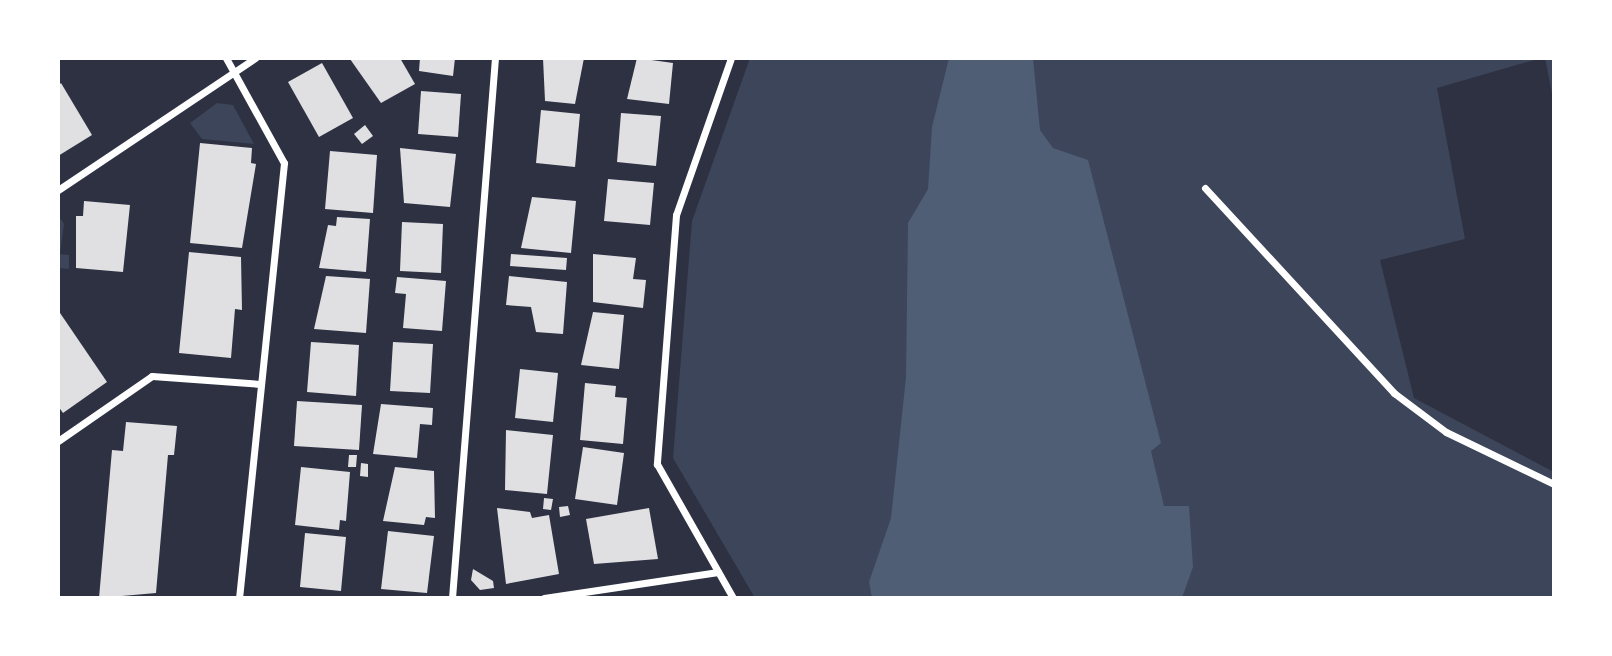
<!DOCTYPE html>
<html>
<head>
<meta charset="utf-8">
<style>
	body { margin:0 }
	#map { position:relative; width:1612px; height:656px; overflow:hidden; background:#2d3142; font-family:"Open Sans",sans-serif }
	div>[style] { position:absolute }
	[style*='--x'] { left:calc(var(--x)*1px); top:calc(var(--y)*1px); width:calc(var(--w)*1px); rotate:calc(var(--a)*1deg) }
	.green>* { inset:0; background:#3c4559 }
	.water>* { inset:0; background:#4f5d75 }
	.building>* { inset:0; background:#e0e0e3 }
	.minor>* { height:7px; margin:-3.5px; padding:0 3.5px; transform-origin:3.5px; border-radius:3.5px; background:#fff }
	span { translate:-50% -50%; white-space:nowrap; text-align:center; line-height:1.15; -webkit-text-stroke:7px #fff; paint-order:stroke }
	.frame { position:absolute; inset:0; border:60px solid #fff; pointer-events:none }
</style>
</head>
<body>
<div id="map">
	<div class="green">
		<div style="clip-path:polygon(750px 58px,1541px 58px,1437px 88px,1465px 239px,1380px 260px,1414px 398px,1554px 472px,1554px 598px,755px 598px,673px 458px,692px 221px)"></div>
		<div style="clip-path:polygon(1545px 58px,1554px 58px,1554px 104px)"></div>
		<div style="clip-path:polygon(217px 103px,233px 105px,254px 144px,202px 139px,190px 123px)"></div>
		<div style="clip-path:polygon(58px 215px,64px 224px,60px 254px,69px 255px,69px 269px,58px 268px)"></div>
	</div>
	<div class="water">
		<div style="clip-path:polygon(949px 58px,1033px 58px,1040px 130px,1053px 148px,1088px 160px,1161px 443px,1151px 451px,1164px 506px,1189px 506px,1193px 567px,1182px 598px,872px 598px,869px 582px,891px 518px,906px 377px,908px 223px,928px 189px,932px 127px)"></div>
	</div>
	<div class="building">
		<div style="clip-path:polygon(400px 58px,415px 84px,381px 103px,350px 59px)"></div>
		<div style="clip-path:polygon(420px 58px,455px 58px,453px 76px,419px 71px)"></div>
		<div style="clip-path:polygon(543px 58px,584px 58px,575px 104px,545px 101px)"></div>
		<div style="clip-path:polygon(637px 58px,673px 63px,669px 104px,627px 99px)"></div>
		<div style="clip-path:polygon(322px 63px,353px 118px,319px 137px,288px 82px)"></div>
		<div style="clip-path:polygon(61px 83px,92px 135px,58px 156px,58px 86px)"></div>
		<div style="clip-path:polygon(421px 91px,461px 94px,458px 137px,418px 134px)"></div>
		<div style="clip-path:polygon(541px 110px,580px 114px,575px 167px,536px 163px)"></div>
		<div style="clip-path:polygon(621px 113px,661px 116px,656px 166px,617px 162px)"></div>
		<div style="clip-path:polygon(365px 125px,373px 136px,362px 144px,354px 134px)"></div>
		<div style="clip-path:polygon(200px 143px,252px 148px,251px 163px,256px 164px,242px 248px,190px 243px)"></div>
		<div style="clip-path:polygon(400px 148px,456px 154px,450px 207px,404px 203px)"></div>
		<div style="clip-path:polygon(330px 151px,377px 155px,373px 213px,325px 209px)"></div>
		<div style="clip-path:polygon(608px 179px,654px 183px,650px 225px,604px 221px)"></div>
		<div style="clip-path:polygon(532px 197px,576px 201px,571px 253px,521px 248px)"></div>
		<div style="clip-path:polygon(84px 201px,130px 205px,123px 272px,76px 268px,76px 216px,83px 216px)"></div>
		<div style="clip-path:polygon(337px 217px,370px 219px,366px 272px,319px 268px,328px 225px,336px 226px)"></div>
		<div style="clip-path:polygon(402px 222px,443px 224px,441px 273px,400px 271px)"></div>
		<div style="clip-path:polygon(189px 252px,241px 257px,242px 310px,235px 309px,231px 358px,179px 353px)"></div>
		<div style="clip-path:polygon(511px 254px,567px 258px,566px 270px,510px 266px)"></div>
		<div style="clip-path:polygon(593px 254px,636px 258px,633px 279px,646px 280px,643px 308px,593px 302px)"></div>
		<div style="clip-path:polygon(326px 276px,370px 279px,366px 333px,314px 329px)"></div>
		<div style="clip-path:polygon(509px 276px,567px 282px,563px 334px,536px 332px,531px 307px,506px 305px)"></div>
		<div style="clip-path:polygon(397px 277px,446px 281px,442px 331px,403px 328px,406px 294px,395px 293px)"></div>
		<div style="clip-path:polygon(58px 310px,107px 382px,63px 413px,58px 406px)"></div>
		<div style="clip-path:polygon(593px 312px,624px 315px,619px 369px,581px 365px)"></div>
		<div style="clip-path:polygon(311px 342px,359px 345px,356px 396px,307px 392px)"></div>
		<div style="clip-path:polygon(393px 342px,433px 344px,430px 393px,390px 391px)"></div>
		<div style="clip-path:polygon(520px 369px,558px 373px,553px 422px,515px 418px)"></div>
		<div style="clip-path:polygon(585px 383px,616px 386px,615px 397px,627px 398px,623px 444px,580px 440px)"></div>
		<div style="clip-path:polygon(297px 401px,362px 405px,359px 450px,294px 446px)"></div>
		<div style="clip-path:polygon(381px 404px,433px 408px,432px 425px,420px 424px,417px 458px,373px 454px)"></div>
		<div style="clip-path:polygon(126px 422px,177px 426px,174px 455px,168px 455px,156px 593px,99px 598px,112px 450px,123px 451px)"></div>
		<div style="clip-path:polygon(506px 430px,553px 435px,547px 494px,505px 490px)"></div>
		<div style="clip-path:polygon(583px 447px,624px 453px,617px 505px,575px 499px)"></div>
		<div style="clip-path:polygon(349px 455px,357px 455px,356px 467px,348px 467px)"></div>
		<div style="clip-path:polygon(361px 463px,368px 464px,368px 477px,360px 476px)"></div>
		<div style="clip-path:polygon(301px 467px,350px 472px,346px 521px,340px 520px,339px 530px,295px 525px)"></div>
		<div style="clip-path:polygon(395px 467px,434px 471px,435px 518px,426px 517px,424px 525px,383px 521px)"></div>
		<div style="clip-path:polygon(544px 498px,553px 499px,551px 510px,543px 509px)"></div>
		<div style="clip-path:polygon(568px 506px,570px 515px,560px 517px,559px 507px)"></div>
		<div style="clip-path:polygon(497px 508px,530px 512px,532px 518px,549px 515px,559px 574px,506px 584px)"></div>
		<div style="clip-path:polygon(649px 508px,658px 559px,594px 564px,586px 519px)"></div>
		<div style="clip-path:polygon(388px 531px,434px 536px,427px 593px,381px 589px)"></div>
		<div style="clip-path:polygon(305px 533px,346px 537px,341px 591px,300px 587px)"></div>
		<div style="clip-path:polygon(473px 569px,493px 581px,494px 588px,480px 590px,471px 580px)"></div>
	</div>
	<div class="minor">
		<div style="--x:226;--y:58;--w:120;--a:61.1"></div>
		<div style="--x:284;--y:163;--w:437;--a:95.9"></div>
		<div style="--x:731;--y:58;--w:166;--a:109.3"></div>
		<div style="--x:676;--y:215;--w:250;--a:94.4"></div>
		<div style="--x:657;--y:464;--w:154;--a:60.4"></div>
		<div style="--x:1205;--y:188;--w:279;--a:47.3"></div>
		<div style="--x:1394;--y:393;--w:65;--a:36.9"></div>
		<div style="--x:1446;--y:432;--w:120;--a:25.7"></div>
		<div style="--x:58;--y:190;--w:237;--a:-33.8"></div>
		<div style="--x:58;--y:441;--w:114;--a:-34.7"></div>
		<div style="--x:152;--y:376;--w:109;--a:4.2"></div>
		<div style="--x:452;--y:598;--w:542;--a:-85.45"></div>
		<div style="--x:544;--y:598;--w:176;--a:-8.5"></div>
	</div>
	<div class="frame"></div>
</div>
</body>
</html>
